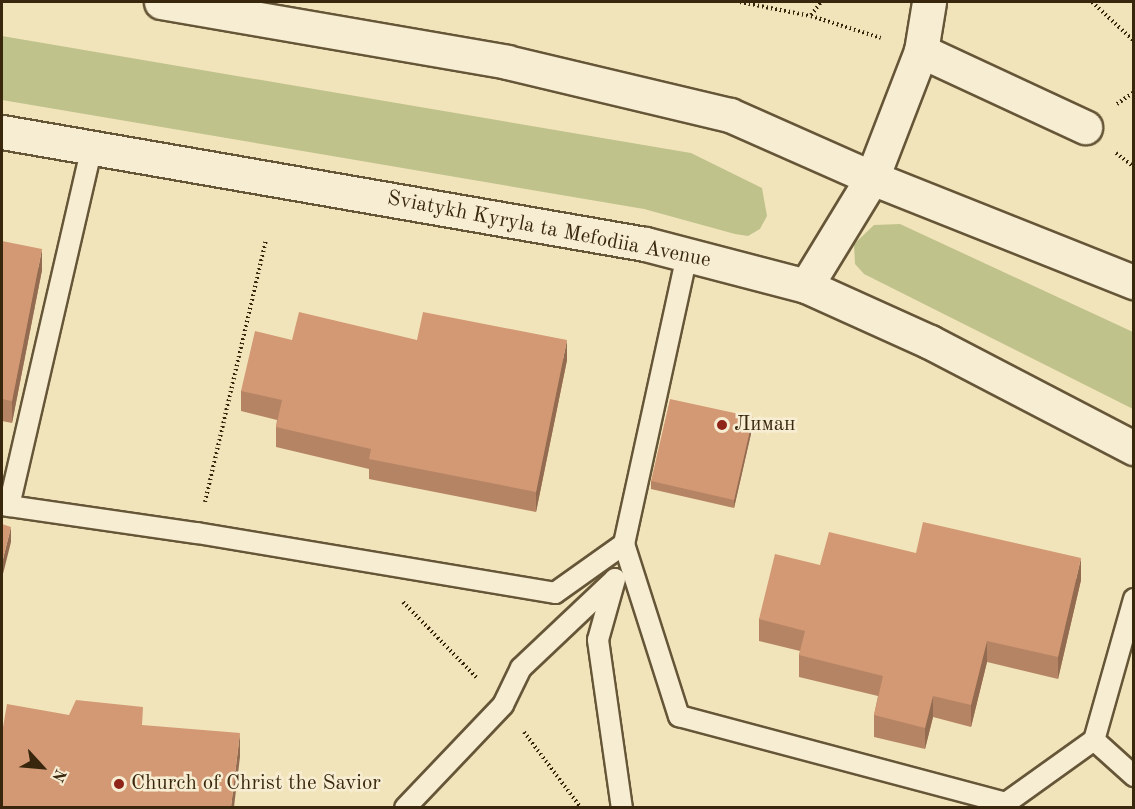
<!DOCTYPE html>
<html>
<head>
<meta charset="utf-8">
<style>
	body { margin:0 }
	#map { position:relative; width:1135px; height:809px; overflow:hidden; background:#f2e4ba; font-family:"Old Standard TT",serif }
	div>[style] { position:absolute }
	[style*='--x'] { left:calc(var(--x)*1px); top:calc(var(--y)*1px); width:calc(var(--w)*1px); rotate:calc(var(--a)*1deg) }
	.green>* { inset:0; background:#c0c28c }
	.path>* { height:4px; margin-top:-2px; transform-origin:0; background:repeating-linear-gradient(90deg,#38270d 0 1.5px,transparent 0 4.5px) }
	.roads { filter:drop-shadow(2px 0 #665638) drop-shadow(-2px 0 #665638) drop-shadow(0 2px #665638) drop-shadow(0 -2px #665638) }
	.lane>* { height:20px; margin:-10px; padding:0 10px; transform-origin:10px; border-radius:10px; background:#f7edd2 }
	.street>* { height:33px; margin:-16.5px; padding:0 16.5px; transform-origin:16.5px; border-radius:16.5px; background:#f7edd2 }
	.wall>* { inset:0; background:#b58464 }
	.shaded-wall>* { inset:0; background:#936b51 }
	.building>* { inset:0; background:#d29974 }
	.dots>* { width:16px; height:16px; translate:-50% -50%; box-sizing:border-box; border:3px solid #f7edd2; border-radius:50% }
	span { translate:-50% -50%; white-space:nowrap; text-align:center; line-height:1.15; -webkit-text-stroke:5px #f7edd2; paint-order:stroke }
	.street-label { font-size:21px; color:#38270d }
	.poi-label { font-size:21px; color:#38270d }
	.left { translate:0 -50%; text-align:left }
	.frame { position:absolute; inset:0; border:3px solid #38270d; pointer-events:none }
	.north { position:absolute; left:12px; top:737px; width:60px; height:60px; -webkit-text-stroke:4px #f7edd2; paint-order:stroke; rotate:116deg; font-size:16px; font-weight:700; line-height:24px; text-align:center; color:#38270d }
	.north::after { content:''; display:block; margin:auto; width:21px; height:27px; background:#38270d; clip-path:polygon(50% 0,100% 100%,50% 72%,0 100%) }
</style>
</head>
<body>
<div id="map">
	<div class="green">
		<div style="clip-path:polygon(2px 36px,691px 153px,762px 188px,767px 216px,760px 229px,748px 236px,735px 234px,644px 209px,2px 100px)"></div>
		<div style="clip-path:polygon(900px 224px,1133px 332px,1133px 409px,864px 274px,855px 264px,854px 244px,874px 225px)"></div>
	</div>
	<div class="path">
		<div style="--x:740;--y:2;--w:72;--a:11.2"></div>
		<div style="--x:811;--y:16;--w:73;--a:17.4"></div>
		<div style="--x:1092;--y:2;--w:57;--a:42.9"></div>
		<div style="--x:811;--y:15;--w:16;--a:-52"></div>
		<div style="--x:1117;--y:104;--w:21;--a:-35"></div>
		<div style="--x:1116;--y:153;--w:23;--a:38"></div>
		<div style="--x:205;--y:502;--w:269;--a:-76.9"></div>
		<div style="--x:403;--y:602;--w:107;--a:45.8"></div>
		<div style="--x:524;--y:732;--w:95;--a:53.1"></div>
	</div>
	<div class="roads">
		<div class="lane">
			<div style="--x:2;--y:505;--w:197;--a:8.2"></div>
			<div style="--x:197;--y:533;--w:363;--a:9.5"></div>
			<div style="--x:555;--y:593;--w:85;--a:-35.4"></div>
			<div style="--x:624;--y:544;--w:297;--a:-77.7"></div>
			<div style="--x:9;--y:506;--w:368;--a:-77"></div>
			<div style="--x:624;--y:544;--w:181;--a:72.3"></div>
			<div style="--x:679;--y:716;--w:338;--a:14.9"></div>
			<div style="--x:1006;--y:803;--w:108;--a:-35.6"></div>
			<div style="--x:615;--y:579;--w:63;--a:105.6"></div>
			<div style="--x:598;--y:640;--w:170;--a:81.9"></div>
			<div style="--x:1134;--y:599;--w:147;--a:105.8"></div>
			<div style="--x:1094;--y:740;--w:54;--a:42"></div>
			<div style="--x:405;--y:808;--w:142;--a:-46.4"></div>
			<div style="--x:503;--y:705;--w:41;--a:-64.1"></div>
			<div style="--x:521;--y:668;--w:129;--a:-43.4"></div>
		</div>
		<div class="street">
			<div style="--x:161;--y:2;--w:351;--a:9.8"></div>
			<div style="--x:507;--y:62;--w:229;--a:13.4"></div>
			<div style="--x:730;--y:115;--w:155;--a:23.9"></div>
			<div style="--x:872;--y:178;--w:282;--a:21.7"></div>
			<div style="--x:921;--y:51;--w:181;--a:24.9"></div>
			<div style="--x:2;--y:132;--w:653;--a:9.88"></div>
			<div style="--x:645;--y:244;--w:166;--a:14.6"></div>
			<div style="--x:806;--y:286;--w:136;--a:24.3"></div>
			<div style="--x:930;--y:342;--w:230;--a:27.5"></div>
			<div style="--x:806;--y:286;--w:127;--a:-58.6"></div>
			<div style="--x:872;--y:178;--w:136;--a:-68.9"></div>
			<div style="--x:921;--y:51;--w:50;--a:-80.7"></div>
		</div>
	</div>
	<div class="wall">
		<div style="clip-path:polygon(2px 241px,42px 270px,12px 423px,2px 421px)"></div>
		<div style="clip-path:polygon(292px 340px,417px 340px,567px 360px,536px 512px,369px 479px,369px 469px,276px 447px,276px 427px,277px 420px,241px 411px,241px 391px)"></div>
		<div style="clip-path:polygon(753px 425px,734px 508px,651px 489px,651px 481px)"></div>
		<div style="clip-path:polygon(916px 553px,1081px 580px,1058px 679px,987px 662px,971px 727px,933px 717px,925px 749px,874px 737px,874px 715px,878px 696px,799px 677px,799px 655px,800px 651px,759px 641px,759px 619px,820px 565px)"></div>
	</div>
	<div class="shaded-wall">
		<div style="clip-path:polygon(42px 249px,42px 270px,12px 423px,12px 401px)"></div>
		<div style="clip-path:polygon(567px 340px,567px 360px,536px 512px,536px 492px)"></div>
		<div style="clip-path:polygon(753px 417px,753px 425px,734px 508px,734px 500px)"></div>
		<div style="clip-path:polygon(11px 527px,11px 542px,2px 578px,2px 563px)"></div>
		<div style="clip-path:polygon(1081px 558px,1081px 580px,1058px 679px,1058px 657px)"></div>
		<div style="clip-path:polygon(987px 641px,987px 662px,971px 727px,971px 705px)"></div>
		<div style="clip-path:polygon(933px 696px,933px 717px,925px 749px,925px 728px)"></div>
		<div style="clip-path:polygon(240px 733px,240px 757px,234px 807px,231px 807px)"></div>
	</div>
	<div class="building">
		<div style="clip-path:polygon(2px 241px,42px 249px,12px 401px,2px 399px)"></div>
		<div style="clip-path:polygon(299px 312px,417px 340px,423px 312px,567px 340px,536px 492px,369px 459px,371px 449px,276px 427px,282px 400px,241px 391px,255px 331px,292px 340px)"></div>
		<div style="clip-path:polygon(670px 399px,753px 417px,734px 500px,651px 481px)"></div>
		<div style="clip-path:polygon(923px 522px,1081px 558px,1058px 657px,987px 641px,971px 705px,933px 696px,925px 728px,874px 715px,883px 676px,799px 655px,805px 631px,759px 619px,775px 554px,820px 565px,829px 532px,916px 553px)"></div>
		<div style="clip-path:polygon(2px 524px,11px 527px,2px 563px)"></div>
		<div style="clip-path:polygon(76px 700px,143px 707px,142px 725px,240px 733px,231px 807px,2px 807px,2px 733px,7px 704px,69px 715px)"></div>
	</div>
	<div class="dots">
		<div style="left:722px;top:425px;background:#8f2418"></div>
		<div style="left:119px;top:784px;background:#8f2418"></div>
	</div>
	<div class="street-label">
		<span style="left:549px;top:230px;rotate:11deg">Sviatykh Kyryla ta Mefodiia Avenue</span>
	</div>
	<div class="poi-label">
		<span class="left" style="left:734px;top:425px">Лиман</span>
		<span class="left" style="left:131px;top:784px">Church of Christ the Savior</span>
	</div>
	<div class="frame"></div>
	<div class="north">N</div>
</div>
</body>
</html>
